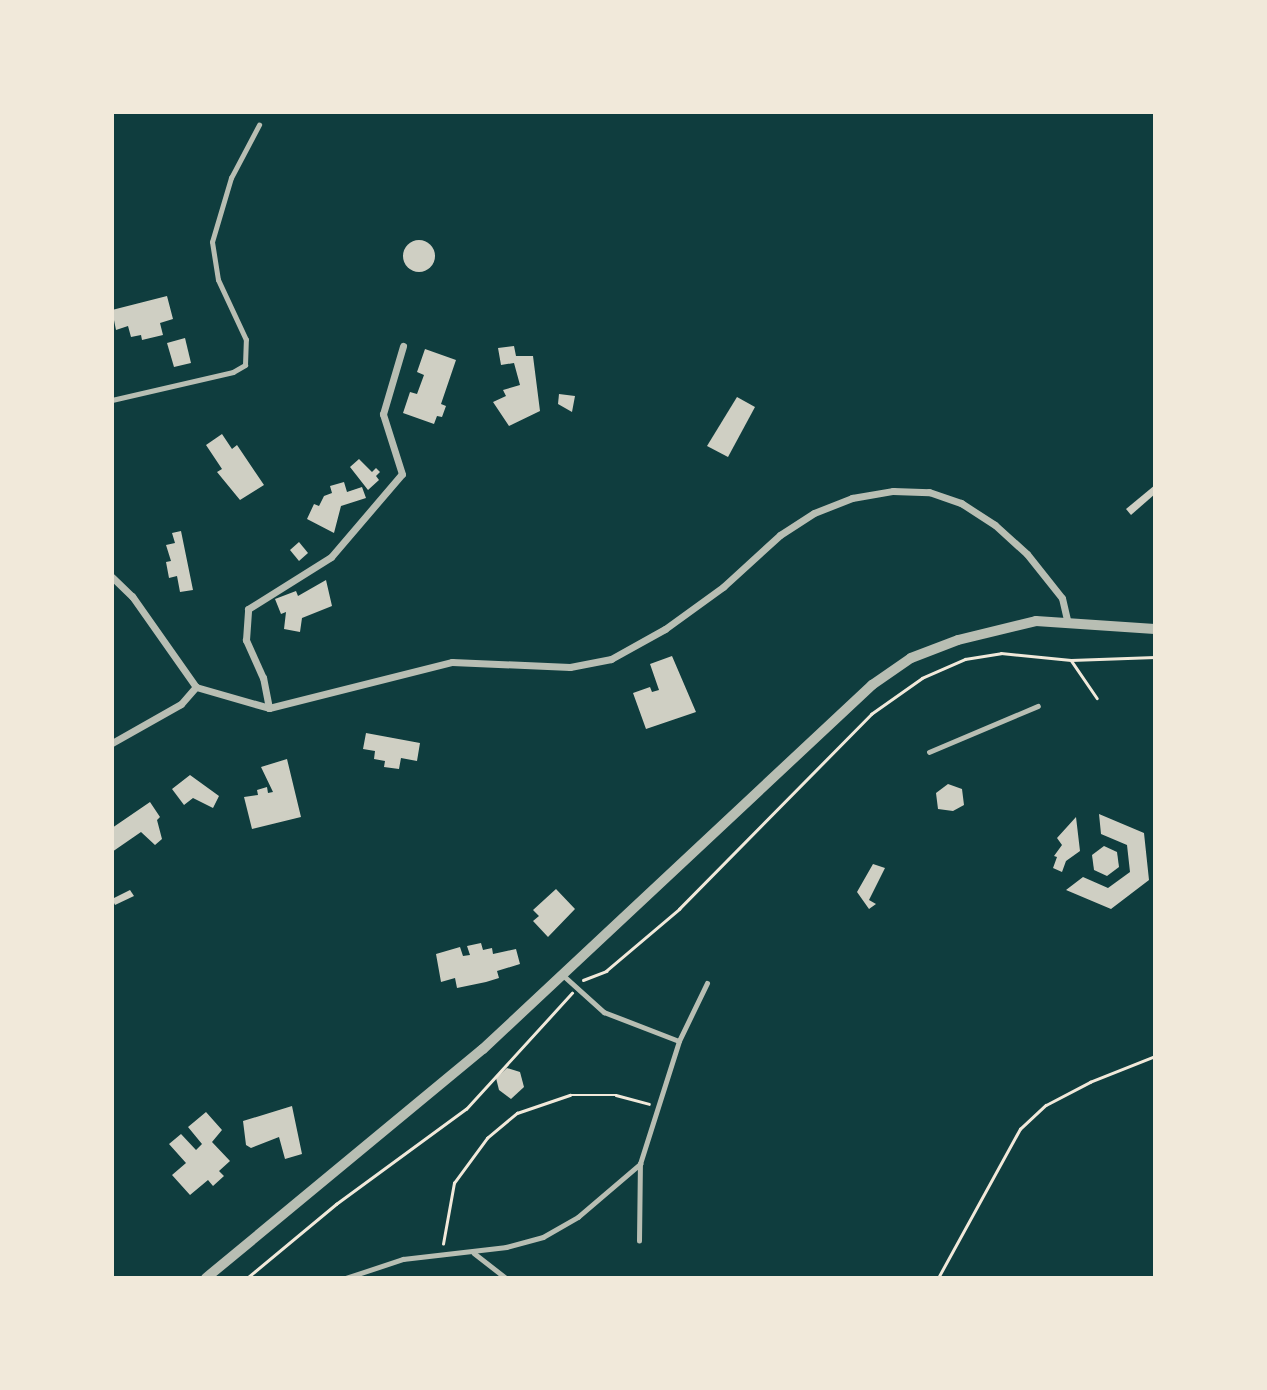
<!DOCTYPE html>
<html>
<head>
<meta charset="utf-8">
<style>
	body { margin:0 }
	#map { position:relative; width:1267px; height:1390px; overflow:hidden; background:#0f3d3e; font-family:Lora,serif }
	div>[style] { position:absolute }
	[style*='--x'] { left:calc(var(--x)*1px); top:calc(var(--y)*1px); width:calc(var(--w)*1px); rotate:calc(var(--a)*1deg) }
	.building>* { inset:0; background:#cfcfc3 }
	.round { border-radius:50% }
	.path>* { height:2.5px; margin:-1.25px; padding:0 1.25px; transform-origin:1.25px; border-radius:1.25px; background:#f1e9da }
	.service>* { height:4.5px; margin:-2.25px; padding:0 2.25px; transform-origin:2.25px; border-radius:2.25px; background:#b8beb3 }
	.minor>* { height:7px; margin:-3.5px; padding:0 3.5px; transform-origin:3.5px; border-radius:3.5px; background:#b8beb3 }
	.tertiary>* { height:10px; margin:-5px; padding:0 5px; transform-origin:5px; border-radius:5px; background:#b8beb3 }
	span { translate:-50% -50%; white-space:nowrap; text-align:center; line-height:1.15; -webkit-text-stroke:7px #f1e9da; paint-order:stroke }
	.frame { position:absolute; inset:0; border:114px solid #f1e9da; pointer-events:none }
</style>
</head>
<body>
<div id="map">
	<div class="building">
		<div class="round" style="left:403px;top:240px;width:32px;height:32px"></div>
		<div style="clip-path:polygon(167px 296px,173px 319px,160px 323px,163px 335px,142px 340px,141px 335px,131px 337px,128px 326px,116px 330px,112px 310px)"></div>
		<div style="clip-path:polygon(185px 338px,191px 363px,174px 367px,167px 343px)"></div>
		<div style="clip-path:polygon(514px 346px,516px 356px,533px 356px,540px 411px,509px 426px,493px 402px,506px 396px,503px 390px,520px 385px,514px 363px,501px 365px,498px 348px)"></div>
		<div style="clip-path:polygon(425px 349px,456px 360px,441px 404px,446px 406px,442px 417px,437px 416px,434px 424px,403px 413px,410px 392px,417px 394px,424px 375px,417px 372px)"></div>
		<div style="clip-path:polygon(559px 394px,575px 396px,572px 412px,558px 404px)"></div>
		<div style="clip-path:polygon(737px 397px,755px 407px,728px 457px,707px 446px)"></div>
		<div style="clip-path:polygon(222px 434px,232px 449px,237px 445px,264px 485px,240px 500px,217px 472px,222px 469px,206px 445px)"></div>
		<div style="clip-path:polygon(359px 459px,372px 472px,376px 468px,380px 472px,376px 476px,379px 480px,368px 490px,350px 467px)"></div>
		<div style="clip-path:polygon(344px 482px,347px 492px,362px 487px,366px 498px,341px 506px,334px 533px,307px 519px,314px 504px,319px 506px,324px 496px,332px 493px,330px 486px)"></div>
		<div style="clip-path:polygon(1155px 485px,1155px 494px,1131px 515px,1126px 509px)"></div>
		<div style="clip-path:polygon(181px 531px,193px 590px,180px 592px,177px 576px,169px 578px,166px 562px,171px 561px,166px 545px,175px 543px,172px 533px)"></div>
		<div style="clip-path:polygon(299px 542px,308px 553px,299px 561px,290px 550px)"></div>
		<div style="clip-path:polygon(326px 580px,332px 606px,302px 618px,300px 632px,284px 629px,286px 612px,281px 614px,275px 599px,296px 591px,298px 596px)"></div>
		<div style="clip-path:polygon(672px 656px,696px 712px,646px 729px,633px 693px,650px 687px,652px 692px,659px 690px,650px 664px)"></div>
		<div style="clip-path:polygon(366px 733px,420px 743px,417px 761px,401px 758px,399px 769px,384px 767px,385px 761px,374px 759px,375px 751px,363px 749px)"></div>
		<div style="clip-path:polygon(287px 759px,301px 817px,252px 829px,244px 797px,258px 795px,257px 790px,267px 787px,268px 793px,273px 792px,261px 767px)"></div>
		<div style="clip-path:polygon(190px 775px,219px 796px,213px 808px,193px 798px,184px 805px,172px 789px)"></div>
		<div style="clip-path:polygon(948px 784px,962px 789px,964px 805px,953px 811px,938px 809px,936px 793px)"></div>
		<div style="clip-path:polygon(150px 802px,160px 817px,157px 820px,162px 839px,155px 845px,141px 832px,112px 852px,112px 828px)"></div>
		<div style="clip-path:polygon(1099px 814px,1144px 833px,1149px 880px,1111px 909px,1066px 890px,1083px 877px,1108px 888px,1130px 872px,1127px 845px,1101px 834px)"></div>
		<div style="clip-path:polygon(1076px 817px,1080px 851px,1066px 861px,1062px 872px,1053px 868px,1057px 857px,1054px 856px,1062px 845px,1057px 838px)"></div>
		<div style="clip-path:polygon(1104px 846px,1117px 852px,1119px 867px,1107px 876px,1094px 870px,1092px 855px)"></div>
		<div style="clip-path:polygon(873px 864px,885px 868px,869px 900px,876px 904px,869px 909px,857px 892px)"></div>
		<div style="clip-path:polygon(556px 889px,575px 909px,548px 937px,533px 921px,539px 916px,533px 910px)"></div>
		<div style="clip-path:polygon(130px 890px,134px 896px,115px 905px,112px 899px)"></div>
		<div style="clip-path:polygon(481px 943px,483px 950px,492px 948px,493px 954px,516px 949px,520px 964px,497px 971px,499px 978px,486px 982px,457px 988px,455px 978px,441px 982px,436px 954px,460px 947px,463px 956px,470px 955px,467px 946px)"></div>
		<div style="clip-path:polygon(507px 1068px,520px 1072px,524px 1087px,511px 1099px,499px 1090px,496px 1078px)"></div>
		<div style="clip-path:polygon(292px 1106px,302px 1154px,285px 1159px,279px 1137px,251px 1148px,246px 1145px,243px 1121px)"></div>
		<div style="clip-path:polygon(206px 1112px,222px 1130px,212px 1142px,230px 1161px,219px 1171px,224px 1176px,213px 1186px,208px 1180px,190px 1195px,172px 1175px,186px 1163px,169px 1144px,181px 1134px,196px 1150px,202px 1144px,188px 1127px)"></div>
	</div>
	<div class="path">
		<div style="--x:1071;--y:660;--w:46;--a:55.6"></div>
		<div style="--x:583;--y:980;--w:25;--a:-21"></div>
		<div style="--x:606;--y:971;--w:96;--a:-40.3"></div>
		<div style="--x:679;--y:909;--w:274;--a:-45.4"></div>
		<div style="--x:871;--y:714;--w:62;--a:-35.2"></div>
		<div style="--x:922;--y:678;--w:47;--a:-23.8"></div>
		<div style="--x:965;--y:659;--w:36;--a:-9"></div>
		<div style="--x:1001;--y:653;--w:70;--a:5.7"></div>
		<div style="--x:1071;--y:660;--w:84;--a:-2"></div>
		<div style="--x:443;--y:1244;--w:62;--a:-79.8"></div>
		<div style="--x:454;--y:1183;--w:56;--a:-53.7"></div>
		<div style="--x:487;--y:1138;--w:39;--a:-40"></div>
		<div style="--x:517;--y:1113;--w:56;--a:-18.8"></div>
		<div style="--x:570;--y:1095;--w:46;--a:0"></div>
		<div style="--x:616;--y:1095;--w:34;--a:15"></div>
		<div style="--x:247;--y:1278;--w:116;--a:-39.7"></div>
		<div style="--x:336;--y:1204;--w:161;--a:-36.2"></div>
		<div style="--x:466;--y:1109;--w:157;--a:-47.6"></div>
		<div style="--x:938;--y:1278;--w:170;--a:-61.2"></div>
		<div style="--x:1020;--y:1129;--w:35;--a:-43"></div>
		<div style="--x:1046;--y:1105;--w:50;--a:-27.6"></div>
		<div style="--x:1090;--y:1082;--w:70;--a:-21.8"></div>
	</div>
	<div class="service">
		<div style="--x:112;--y:400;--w:124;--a:-13"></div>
		<div style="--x:233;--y:372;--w:14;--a:-30"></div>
		<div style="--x:245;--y:365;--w:25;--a:-88"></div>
		<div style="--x:246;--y:340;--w:66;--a:-115"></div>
		<div style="--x:218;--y:280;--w:38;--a:-99"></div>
		<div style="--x:212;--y:242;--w:67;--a:-73.5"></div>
		<div style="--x:231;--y:178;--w:60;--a:-62.2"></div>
		<div style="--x:929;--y:752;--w:118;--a:-22.9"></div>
		<div style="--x:564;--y:976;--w:54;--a:42"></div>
		<div style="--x:604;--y:1012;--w:80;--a:21.1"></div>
		<div style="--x:639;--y:1241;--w:77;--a:-89.3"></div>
		<div style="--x:640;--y:1164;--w:129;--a:-72.4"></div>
		<div style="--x:679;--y:1041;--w:64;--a:-64.2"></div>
		<div style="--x:474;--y:1253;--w:41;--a:38"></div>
		<div style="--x:346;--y:1278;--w:60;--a:-18.4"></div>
		<div style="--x:403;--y:1259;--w:104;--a:-6.6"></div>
		<div style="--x:506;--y:1247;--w:38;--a:-15"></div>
		<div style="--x:543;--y:1237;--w:40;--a:-29.7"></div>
		<div style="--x:578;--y:1217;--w:82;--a:-40.5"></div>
	</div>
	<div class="minor">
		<div style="--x:112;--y:577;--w:28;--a:44"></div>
		<div style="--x:132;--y:596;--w:111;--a:54.9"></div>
		<div style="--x:196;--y:687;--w:76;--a:16"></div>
		<div style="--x:269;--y:708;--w:189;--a:-14.1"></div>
		<div style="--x:452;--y:662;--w:118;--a:2.4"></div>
		<div style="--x:570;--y:667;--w:42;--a:-11"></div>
		<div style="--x:611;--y:659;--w:62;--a:-29.1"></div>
		<div style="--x:665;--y:629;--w:72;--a:-35.9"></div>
		<div style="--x:723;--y:587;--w:77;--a:-42.4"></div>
		<div style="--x:780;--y:535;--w:40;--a:-32.9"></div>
		<div style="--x:814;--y:513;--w:41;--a:-21.5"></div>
		<div style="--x:852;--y:498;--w:42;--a:-9.7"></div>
		<div style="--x:893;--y:491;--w:36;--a:2"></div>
		<div style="--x:929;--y:492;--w:34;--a:19"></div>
		<div style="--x:961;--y:503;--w:40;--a:32.9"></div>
		<div style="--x:995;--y:525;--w:43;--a:42.2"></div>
		<div style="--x:1027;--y:554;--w:56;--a:51.5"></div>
		<div style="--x:1062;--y:598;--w:23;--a:77"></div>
		<div style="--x:269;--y:708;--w:31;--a:-101"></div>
		<div style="--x:263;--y:678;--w:42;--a:-114.1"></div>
		<div style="--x:246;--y:640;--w:31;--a:-86"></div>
		<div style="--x:248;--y:609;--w:98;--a:-32.1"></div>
		<div style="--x:331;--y:557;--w:109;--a:-49.5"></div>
		<div style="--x:402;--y:474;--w:63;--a:-107.6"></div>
		<div style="--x:383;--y:414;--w:71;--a:-73.6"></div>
		<div style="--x:112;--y:743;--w:79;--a:-29.5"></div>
		<div style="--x:181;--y:704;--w:23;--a:-49"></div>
	</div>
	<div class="tertiary">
		<div style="--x:206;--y:1278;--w:359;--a:-39.6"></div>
		<div style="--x:483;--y:1049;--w:533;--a:-43.1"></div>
		<div style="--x:872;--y:685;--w:47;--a:-34.7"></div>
		<div style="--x:911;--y:658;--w:50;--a:-21"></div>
		<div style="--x:958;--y:640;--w:80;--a:-13.7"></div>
		<div style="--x:1036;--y:621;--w:119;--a:3.8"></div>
	</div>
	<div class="frame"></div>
</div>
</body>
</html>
